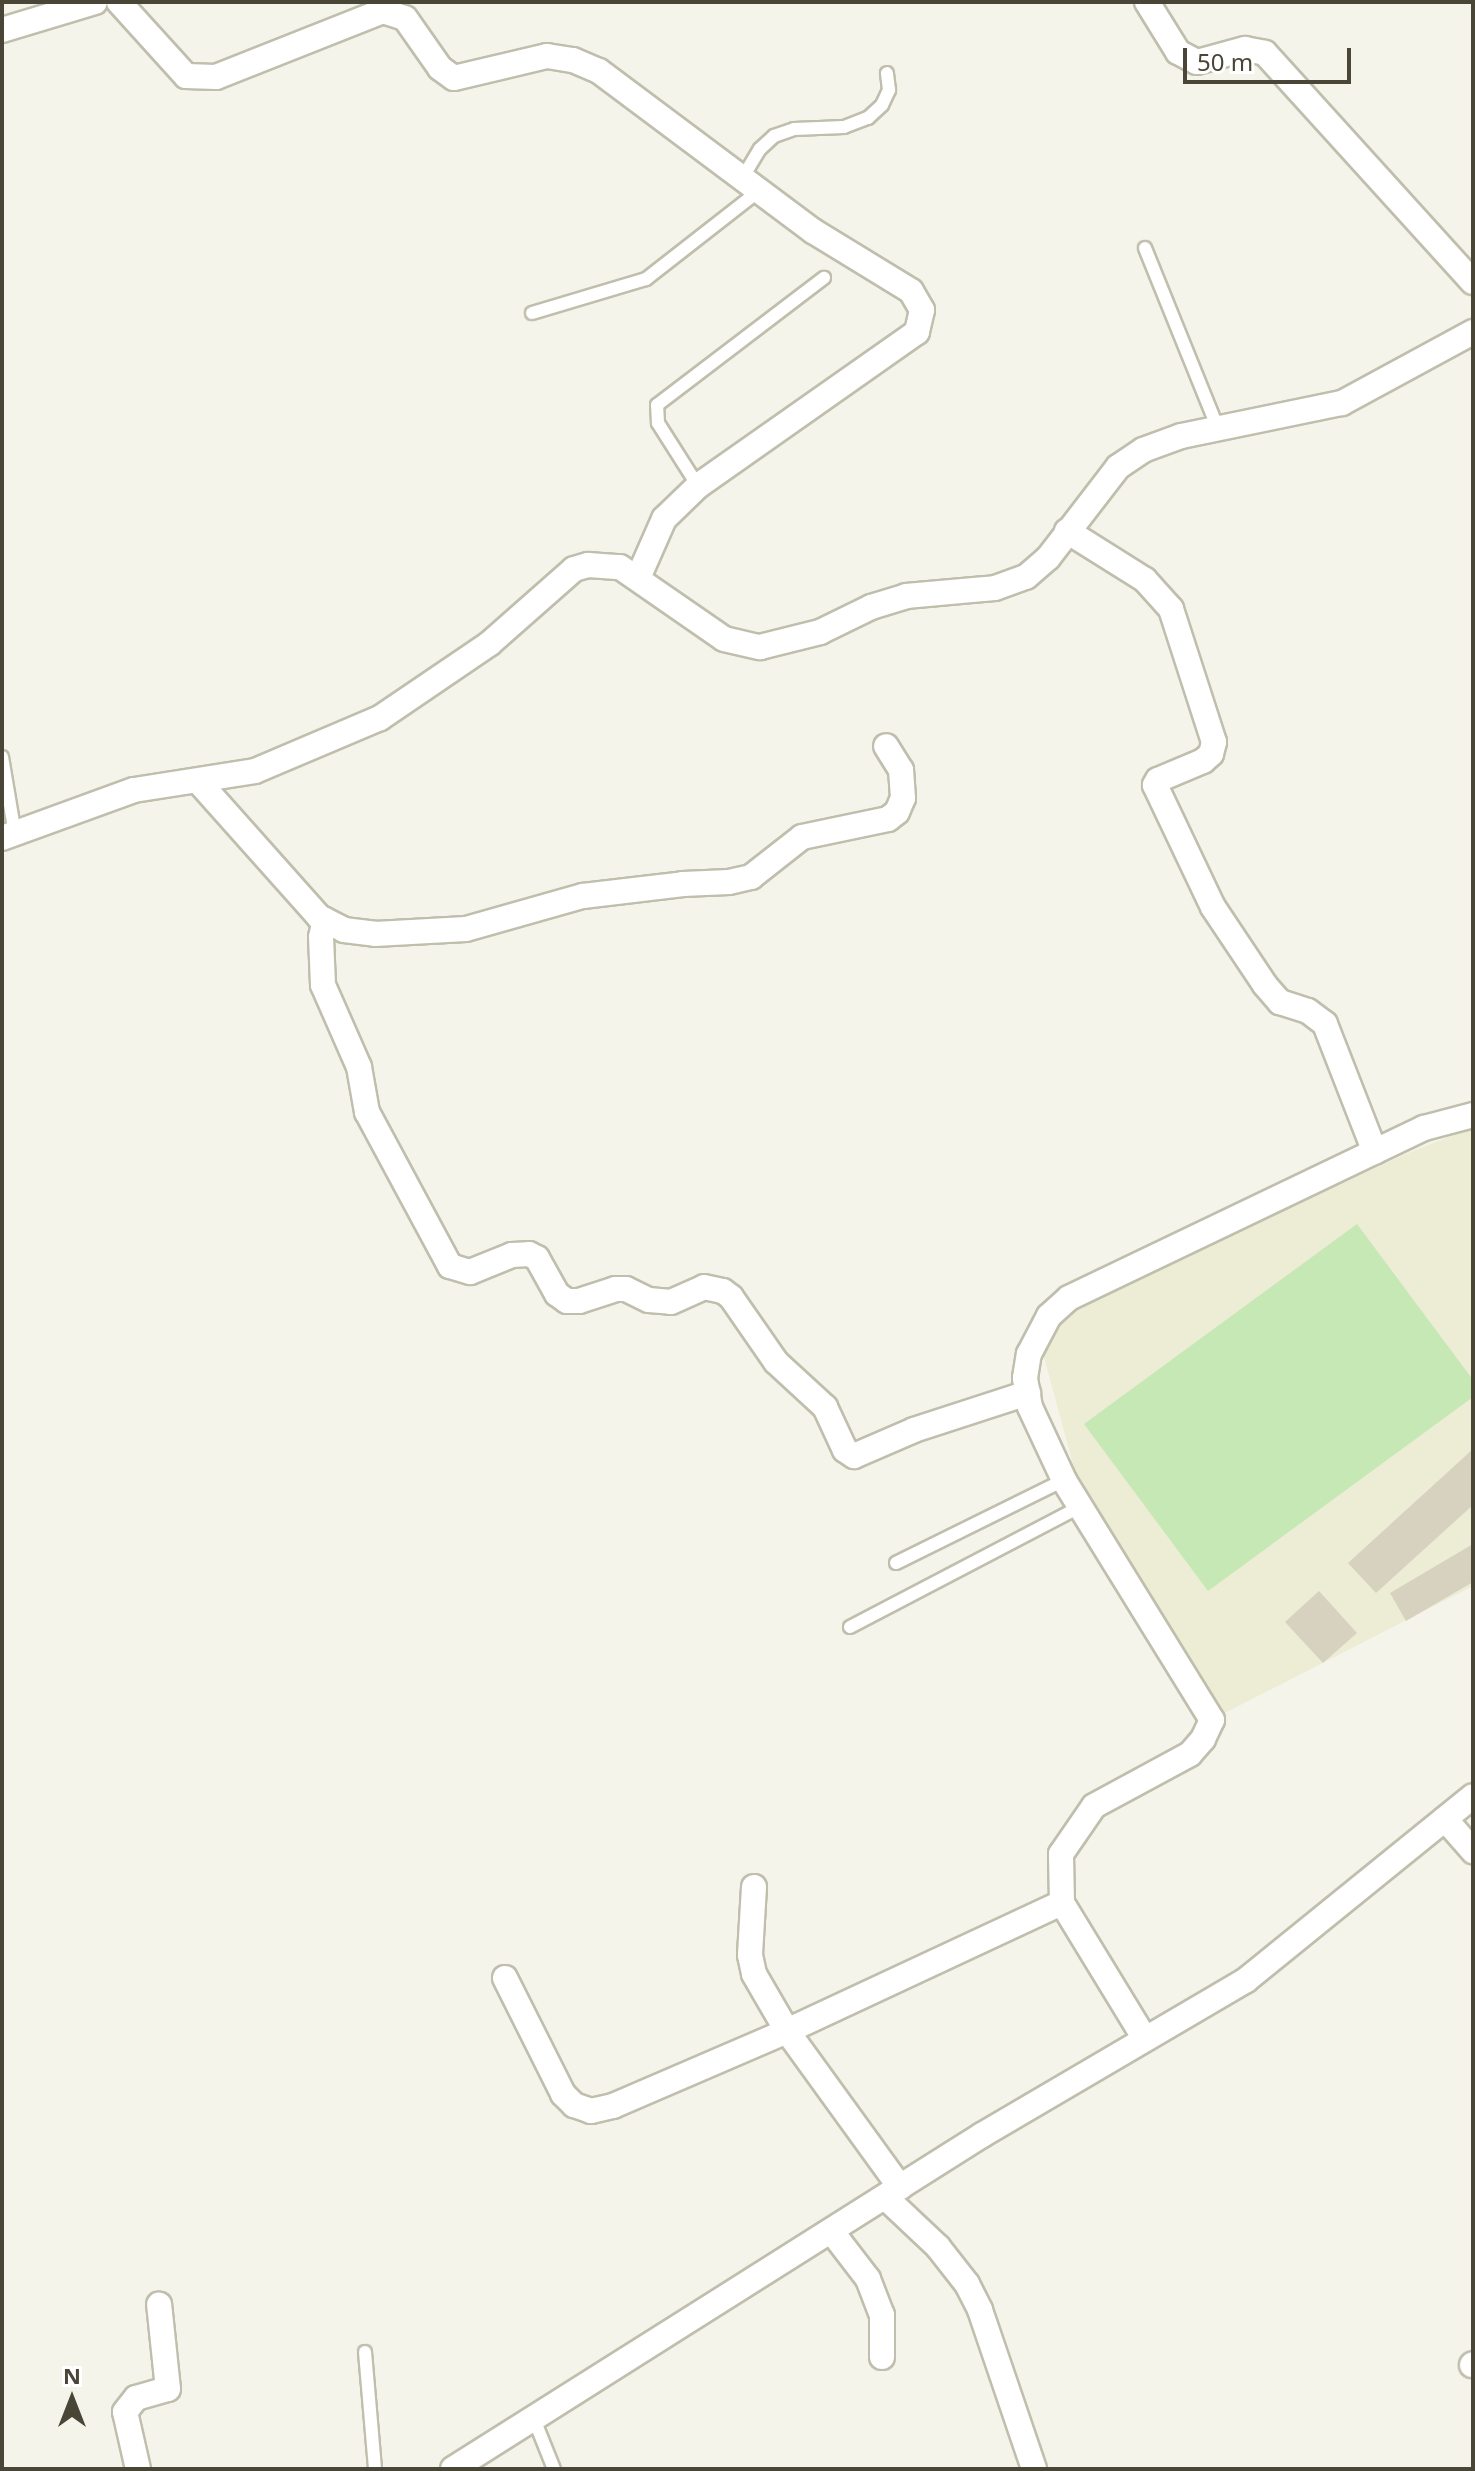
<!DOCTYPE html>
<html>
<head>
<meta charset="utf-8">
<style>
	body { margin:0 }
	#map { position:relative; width:1475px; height:2471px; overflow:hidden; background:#f5f4ea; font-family:"Noto Sans",sans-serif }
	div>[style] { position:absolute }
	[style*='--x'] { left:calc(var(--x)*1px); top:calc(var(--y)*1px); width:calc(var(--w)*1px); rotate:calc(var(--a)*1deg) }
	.education>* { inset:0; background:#edecd4 }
	.green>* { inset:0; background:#c5e8b4 }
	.building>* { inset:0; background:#d6d2bf }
	.roads { filter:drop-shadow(2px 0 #c0beac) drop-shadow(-2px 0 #c0beac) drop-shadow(0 2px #c0beac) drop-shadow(0 -2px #c0beac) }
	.service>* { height:12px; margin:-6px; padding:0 6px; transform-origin:6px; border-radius:6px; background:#fff }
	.minor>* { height:24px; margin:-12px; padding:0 12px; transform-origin:12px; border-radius:12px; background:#fff }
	span { translate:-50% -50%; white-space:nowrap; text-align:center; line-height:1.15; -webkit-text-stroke:8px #fff; paint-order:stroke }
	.frame { position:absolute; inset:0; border:4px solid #494638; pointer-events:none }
	.north { position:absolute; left:32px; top:2359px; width:80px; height:80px; -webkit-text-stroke:6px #fff; paint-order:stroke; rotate:0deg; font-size:22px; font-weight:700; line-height:32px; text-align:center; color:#494638 }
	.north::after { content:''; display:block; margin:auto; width:28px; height:36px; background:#494638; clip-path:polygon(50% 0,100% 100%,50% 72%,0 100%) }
	.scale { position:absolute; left:1183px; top:48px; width:168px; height:36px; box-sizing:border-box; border:4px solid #494638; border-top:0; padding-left:10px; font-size:24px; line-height:28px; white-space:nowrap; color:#494638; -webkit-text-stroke:6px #fff; paint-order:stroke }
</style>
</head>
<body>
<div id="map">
	<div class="education">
		<div style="clip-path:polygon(1473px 1127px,1473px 1586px,1219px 1716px,1079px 1486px,1041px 1346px,1071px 1310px,1080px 1305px,1406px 1154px)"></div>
	</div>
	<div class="green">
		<div style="clip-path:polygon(1357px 1224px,1473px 1380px,1473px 1397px,1208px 1591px,1084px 1424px)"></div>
	</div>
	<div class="building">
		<div style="clip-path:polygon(1473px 1449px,1473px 1505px,1376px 1593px,1348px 1563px)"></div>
		<div style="clip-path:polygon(1473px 1544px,1473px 1582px,1406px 1621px,1390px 1593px)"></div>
		<div style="clip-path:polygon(1319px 1591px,1357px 1633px,1323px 1663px,1285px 1622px)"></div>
	</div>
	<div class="roads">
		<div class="service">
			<div style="--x:743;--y:177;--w:33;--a:-59"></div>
			<div style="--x:760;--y:149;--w:19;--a:-43"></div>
			<div style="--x:774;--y:136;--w:21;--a:-19"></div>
			<div style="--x:794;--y:129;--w:50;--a:-2.3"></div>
			<div style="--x:844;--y:127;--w:26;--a:-21"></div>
			<div style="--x:868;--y:118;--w:19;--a:-43"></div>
			<div style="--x:882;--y:105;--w:17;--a:-65"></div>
			<div style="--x:889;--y:90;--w:17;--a:-97"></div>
			<div style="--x:1145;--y:248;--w:195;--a:68"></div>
			<div style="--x:532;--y:313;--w:119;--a:-16.6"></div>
			<div style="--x:646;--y:279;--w:146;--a:-38"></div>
			<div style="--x:698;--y:486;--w:75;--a:-122.4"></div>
			<div style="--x:658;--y:423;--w:18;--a:-93"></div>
			<div style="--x:657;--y:405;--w:210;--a:-37.3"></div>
			<div style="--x:2;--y:757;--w:78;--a:80.4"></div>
			<div style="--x:896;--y:1563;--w:187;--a:-26.3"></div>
			<div style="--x:850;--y:1627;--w:259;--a:-27.6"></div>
			<div style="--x:365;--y:2352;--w:117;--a:85.1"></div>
			<div style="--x:534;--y:2419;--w:54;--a:68.2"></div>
		</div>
		<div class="minor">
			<div style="--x:119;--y:2;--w:100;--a:47.8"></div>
			<div style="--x:186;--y:76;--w:30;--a:2"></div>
			<div style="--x:216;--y:77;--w:180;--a:-21.6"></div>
			<div style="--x:383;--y:11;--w:23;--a:18"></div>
			<div style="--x:405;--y:18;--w:61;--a:55"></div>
			<div style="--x:440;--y:68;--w:17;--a:36"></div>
			<div style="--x:454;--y:78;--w:96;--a:-13.3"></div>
			<div style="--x:547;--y:56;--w:26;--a:9"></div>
			<div style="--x:573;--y:60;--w:28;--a:23"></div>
			<div style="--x:599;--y:71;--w:267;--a:36.8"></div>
			<div style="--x:813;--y:231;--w:115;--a:31.5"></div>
			<div style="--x:911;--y:291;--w:22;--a:60"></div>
			<div style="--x:922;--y:310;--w:23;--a:103"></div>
			<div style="--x:917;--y:332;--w:268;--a:144.9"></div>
			<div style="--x:698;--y:486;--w:47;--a:135.9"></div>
			<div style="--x:664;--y:519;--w:64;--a:113.8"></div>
			<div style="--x:1147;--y:2;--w:59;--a:58.2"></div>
			<div style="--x:1178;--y:52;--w:21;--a:28"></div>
			<div style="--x:1197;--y:62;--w:50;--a:-15.2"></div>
			<div style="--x:1245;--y:49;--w:20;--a:11"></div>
			<div style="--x:1265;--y:53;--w:309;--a:47.8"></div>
			<div style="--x:2;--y:30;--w:97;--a:-16.8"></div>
			<div style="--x:1067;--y:531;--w:92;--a:32.1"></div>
			<div style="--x:1145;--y:580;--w:39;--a:48"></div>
			<div style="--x:1171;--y:609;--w:140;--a:72.1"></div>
			<div style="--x:1214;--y:742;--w:12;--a:104"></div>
			<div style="--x:1211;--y:754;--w:11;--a:139"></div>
			<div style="--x:1203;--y:761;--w:49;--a:157.1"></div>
			<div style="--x:1158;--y:780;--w:6;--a:121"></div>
			<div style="--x:1155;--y:785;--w:135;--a:64.6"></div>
			<div style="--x:1213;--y:907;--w:94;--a:56.3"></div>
			<div style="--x:1265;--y:985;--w:23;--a:49"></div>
			<div style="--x:1280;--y:1002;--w:29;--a:18"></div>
			<div style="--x:1308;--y:1011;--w:21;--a:37"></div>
			<div style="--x:1325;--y:1024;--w:137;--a:68.7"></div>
			<div style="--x:198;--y:781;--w:182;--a:48.3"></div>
			<div style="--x:319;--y:917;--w:28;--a:27"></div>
			<div style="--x:344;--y:930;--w:31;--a:7"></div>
			<div style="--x:375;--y:934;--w:91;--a:-3.1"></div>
			<div style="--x:466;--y:929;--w:122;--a:-15.8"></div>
			<div style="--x:583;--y:896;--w:101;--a:-6.8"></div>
			<div style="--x:683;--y:884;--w:46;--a:-2.5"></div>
			<div style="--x:729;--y:882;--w:23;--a:-13"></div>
			<div style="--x:751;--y:877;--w:65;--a:-38.1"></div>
			<div style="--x:802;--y:837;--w:88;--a:-11.8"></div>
			<div style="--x:888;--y:819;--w:11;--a:-38"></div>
			<div style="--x:897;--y:812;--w:15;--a:-67"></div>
			<div style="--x:903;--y:798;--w:28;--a:-94"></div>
			<div style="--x:901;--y:770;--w:28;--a:-122"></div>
			<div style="--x:2;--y:838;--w:140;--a:-20"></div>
			<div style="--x:134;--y:790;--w:122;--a:-8.9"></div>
			<div style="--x:255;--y:771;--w:136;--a:-23"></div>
			<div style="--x:380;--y:718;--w:132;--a:-34.2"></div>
			<div style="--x:489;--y:644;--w:113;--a:-41.4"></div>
			<div style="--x:574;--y:569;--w:15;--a:-16"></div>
			<div style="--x:588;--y:565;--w:32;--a:4"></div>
			<div style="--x:620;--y:567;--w:126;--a:34.7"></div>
			<div style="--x:724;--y:639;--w:37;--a:13"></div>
			<div style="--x:760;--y:647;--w:62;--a:-14"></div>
			<div style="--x:820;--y:632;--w:57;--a:-26.1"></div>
			<div style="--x:871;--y:607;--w:37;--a:-17"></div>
			<div style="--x:906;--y:596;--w:89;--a:-5.1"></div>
			<div style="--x:995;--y:588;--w:33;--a:-20"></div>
			<div style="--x:1026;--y:577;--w:29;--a:-41"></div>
			<div style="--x:1048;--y:558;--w:115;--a:-52.4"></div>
			<div style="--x:1118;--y:467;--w:30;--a:-34"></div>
			<div style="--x:1143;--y:450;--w:40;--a:-20.2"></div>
			<div style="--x:1181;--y:436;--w:164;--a:-11.6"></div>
			<div style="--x:1342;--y:403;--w:149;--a:-28.5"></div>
			<div style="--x:325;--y:920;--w:17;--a:103"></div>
			<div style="--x:321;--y:937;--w:48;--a:87.6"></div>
			<div style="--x:323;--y:985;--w:90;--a:66.3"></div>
			<div style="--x:359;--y:1067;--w:46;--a:79.9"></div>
			<div style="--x:367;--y:1112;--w:175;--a:61.7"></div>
			<div style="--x:450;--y:1266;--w:21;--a:17"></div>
			<div style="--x:470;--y:1272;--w:45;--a:-22"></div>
			<div style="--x:512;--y:1255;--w:17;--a:-3"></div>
			<div style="--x:529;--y:1254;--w:9;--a:27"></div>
			<div style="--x:537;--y:1258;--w:41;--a:60.9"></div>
			<div style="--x:557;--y:1294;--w:12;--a:35"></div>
			<div style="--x:567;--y:1301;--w:12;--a:0"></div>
			<div style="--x:579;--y:1301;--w:38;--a:-18"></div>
			<div style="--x:615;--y:1289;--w:11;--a:0"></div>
			<div style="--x:626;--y:1289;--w:25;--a:26"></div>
			<div style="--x:649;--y:1300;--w:22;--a:5"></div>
			<div style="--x:671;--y:1302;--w:36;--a:-24"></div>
			<div style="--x:704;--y:1287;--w:19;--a:12"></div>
			<div style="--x:723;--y:1291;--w:10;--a:37"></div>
			<div style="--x:731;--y:1297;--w:79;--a:55.3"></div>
			<div style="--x:776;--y:1362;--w:67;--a:42.6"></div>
			<div style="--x:825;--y:1407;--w:47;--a:65.1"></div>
			<div style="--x:845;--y:1450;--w:11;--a:34"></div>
			<div style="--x:854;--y:1456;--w:65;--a:-23.4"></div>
			<div style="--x:914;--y:1430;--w:120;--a:-18"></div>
			<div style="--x:1445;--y:1819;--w:43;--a:48.8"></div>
			<div style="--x:754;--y:1887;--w:68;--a:93.4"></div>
			<div style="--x:750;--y:1955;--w:19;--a:78"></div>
			<div style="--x:754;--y:1974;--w:66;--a:59.9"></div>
			<div style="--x:787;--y:2031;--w:303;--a:-25"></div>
			<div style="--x:505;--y:1978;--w:130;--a:63.4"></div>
			<div style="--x:563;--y:2094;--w:16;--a:45"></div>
			<div style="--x:574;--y:2105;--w:18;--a:19"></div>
			<div style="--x:591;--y:2111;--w:23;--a:-13"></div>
			<div style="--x:613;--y:2106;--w:189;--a:-23.3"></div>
			<div style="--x:787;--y:2031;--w:193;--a:54.1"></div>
			<div style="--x:1145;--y:2039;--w:159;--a:-121.4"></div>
			<div style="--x:1062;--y:1903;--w:49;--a:-91.2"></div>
			<div style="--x:1061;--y:1854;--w:58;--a:-55.5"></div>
			<div style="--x:1094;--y:1806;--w:109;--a:-28.4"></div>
			<div style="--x:1190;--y:1754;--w:20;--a:-49"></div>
			<div style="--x:1203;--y:1739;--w:21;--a:-65"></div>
			<div style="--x:1212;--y:1720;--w:282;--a:-121.7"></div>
			<div style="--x:1064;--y:1480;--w:81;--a:-115"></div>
			<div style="--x:1030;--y:1407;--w:29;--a:-100"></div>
			<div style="--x:1025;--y:1378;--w:24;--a:-81"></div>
			<div style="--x:1029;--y:1354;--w:43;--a:-62.2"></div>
			<div style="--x:1049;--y:1316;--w:27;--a:-42"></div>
			<div style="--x:1069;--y:1298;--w:394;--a:-25.6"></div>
			<div style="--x:1424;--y:1128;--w:51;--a:-14.9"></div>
			<div style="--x:885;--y:2197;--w:73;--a:43.3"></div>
			<div style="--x:938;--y:2247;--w:47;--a:51.9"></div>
			<div style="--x:967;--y:2284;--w:29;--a:63"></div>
			<div style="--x:980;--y:2310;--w:168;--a:71.2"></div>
			<div style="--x:832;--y:2232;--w:59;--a:52.5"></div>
			<div style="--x:868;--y:2279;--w:39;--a:69"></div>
			<div style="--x:882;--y:2315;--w:42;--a:90"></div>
			<div style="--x:1472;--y:2365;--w:1;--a:-45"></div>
			<div style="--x:138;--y:2469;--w:58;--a:-102.8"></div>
			<div style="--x:125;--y:2412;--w:18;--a:-52"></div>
			<div style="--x:136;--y:2398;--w:33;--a:-16"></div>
			<div style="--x:168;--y:2389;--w:85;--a:-96"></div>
			<div style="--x:453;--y:2469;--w:626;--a:-32.27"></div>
			<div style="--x:982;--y:2135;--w:306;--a:-30.4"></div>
			<div style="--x:1246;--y:1980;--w:292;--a:-39"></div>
		</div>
	</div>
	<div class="frame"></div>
	<div class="north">N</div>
	<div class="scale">50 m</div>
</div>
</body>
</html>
